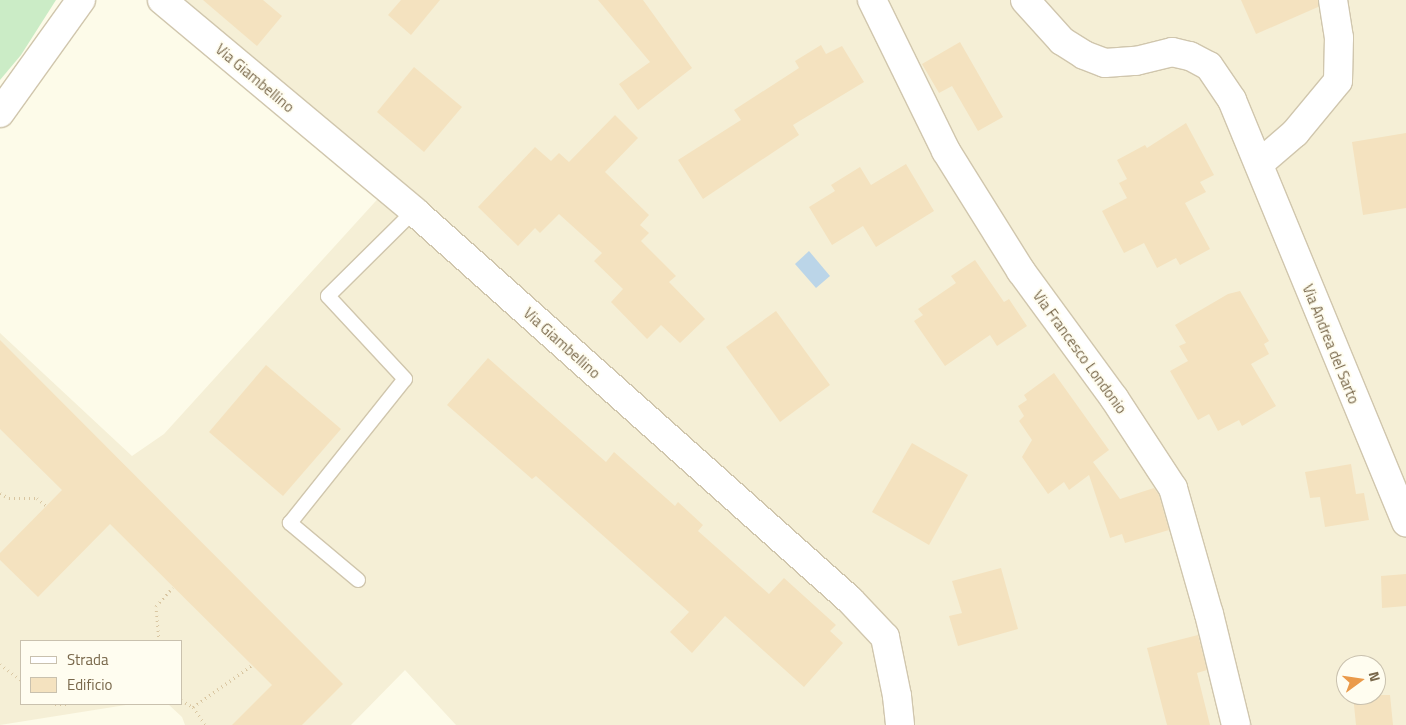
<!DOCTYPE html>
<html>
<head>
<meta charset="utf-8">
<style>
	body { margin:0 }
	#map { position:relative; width:1406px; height:725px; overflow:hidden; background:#fdfbe9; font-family:"Titillium Web",sans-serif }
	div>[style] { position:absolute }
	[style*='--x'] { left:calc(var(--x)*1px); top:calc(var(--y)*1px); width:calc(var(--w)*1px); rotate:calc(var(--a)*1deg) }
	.residential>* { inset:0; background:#f5efd6 }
	.green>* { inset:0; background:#cbecc6 }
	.water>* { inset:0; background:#bbd5e8 }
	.building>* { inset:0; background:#f4e2bf }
	.path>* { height:3px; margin-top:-1.5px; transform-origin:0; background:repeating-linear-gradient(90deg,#d9c6a1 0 1px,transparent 0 5px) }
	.roads { filter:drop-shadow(1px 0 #d0c6ad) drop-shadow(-1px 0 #d0c6ad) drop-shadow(0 1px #d0c6ad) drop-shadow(0 -1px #d0c6ad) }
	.lane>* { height:14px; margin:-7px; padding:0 7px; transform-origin:7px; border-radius:7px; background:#fff }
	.street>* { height:28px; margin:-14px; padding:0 14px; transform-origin:14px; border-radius:14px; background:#fff }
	span { translate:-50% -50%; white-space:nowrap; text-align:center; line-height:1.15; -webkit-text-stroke:4px #fffdf0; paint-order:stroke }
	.street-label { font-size:15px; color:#79684b }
	.legend { position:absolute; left:20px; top:640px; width:162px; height:65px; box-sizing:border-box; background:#fffdf0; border:1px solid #c9c1ae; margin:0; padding:6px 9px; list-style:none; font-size:15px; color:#79684b }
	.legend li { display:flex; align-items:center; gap:10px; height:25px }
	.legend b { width:25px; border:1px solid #c9c1ae }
	.north { position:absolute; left:1336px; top:655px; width:50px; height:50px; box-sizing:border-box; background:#fffdf0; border:1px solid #c9c1ae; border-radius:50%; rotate:76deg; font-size:14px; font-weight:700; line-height:20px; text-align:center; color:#79684b }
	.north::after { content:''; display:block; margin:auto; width:18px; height:22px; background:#ea9a4a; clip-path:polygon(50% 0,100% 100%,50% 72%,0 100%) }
</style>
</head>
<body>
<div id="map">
	<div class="residential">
		<div style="clip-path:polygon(evenodd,180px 0,1406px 0,1406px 725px,456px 725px,405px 670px,351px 725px,185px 725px,182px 717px,168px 704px,181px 704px,181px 641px,21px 641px,21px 704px,132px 704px,0 725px,0 333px,132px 456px,164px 434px,394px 181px,180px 0,1346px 665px,1376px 665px,1376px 695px,1346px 695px,1346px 665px)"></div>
	</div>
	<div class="green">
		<div style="clip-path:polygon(0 0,56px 0,21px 55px,0 80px)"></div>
	</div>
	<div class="water">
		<div style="clip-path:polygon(809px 251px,830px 276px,816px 288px,795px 264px)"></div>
	</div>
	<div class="building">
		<div style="clip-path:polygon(203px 0,263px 0,282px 16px,257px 46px)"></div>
		<div style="clip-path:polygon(401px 0,440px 0,411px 35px,388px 15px)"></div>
		<div style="clip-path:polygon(598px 0,643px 0,692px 68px,638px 110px,619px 84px,650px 62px)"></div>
		<div style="clip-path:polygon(1241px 0,1318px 0,1318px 7px,1256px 34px)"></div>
		<div style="clip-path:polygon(960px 42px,1003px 117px,978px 131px,952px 86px,939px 93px,922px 64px)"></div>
		<div style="clip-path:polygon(821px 45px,826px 54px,842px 46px,864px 82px,793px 125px,799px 135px,703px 199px,678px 160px,741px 120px,734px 110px,799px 68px,795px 61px)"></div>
		<div style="clip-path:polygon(414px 67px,462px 107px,424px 152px,377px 112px)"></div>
		<div style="clip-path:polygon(615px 115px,638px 138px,605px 172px,649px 215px,640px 225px,649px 233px,641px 241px,676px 276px,669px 282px,705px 319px,680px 343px,661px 325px,647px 339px,611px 302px,623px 289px,594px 261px,602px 253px,559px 214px,540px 233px,535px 228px,518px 246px,478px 207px,535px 147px,551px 161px,559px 153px,569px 162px)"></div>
		<div style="clip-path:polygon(1186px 123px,1214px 175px,1200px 182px,1206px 192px,1185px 203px,1210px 249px,1180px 265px,1176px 258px,1157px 268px,1144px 243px,1124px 253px,1102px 211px,1127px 198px,1119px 183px,1127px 179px,1117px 160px,1145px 145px,1147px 148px)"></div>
		<div style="clip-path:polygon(1406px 133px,1406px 208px,1363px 215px,1352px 142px)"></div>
		<div style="clip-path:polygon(906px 164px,934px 211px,876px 247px,863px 226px,832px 245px,809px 207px,835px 191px,831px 185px,860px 167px,871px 185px)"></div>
		<div style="clip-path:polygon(975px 260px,1004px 302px,1009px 299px,1027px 326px,997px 346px,990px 335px,945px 366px,914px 321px,923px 315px,918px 309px,956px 283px,951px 276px)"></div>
		<div style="clip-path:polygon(1240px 291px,1269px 341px,1264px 344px,1269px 354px,1251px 364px,1276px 406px,1242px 426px,1239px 420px,1218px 431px,1209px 414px,1198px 420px,1170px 371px,1188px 361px,1179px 346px,1186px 343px,1175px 325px,1228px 294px)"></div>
		<div style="clip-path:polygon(776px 311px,830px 385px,780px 422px,726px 347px)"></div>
		<div style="clip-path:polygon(0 340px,343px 684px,302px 725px,232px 725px,272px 685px,110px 524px,38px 597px,0 560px,0 553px,62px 490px,0 429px)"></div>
		<div style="clip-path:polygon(488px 358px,606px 462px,614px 452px,675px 506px,678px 502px,703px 525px,698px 531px,769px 594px,784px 578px,836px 625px,830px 631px,843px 643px,804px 687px,725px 616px,692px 653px,670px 632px,689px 612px,536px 476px,532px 479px,447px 405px)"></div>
		<div style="clip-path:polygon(266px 365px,341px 429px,283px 496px,209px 432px)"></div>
		<div style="clip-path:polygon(1054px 373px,1109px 450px,1093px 462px,1120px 499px,1154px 488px,1159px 495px,1169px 530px,1125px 543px,1122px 534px,1110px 538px,1089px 475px,1069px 490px,1064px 482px,1048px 494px,1022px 457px,1032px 440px,1019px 421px,1024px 416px,1018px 406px,1027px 400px,1024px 395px)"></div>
		<div style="clip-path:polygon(912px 443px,968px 475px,929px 545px,872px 512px)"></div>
		<div style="clip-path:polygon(1351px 464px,1356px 494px,1364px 493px,1369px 520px,1325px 527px,1320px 497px,1310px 498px,1305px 472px)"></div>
		<div style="clip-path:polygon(1001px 568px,1018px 629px,958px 646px,949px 616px,962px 613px,952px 581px)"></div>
		<div style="clip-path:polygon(1406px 574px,1406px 606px,1382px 608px,1381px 576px)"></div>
		<div style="clip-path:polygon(1198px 635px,1207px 670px,1197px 673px,1210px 725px,1167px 725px,1147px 648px)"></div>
		<div style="clip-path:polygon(1353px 695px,1390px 695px,1393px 725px,1356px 725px)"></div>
	</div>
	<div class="path">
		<div style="--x:0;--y:493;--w:10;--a:29"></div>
		<div style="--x:9;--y:498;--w:28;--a:0"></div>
		<div style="--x:37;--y:498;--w:13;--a:39"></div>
		<div style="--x:159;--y:641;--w:35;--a:-95"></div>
		<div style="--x:156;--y:606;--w:25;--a:-48"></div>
		<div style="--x:0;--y:664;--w:26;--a:37"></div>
		<div style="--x:181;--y:700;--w:14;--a:30"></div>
		<div style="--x:193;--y:707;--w:22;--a:56"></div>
		<div style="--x:55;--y:704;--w:12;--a:0"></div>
		<div style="--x:193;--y:707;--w:72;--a:-35.4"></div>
	</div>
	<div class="roads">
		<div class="lane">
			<div style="--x:358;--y:580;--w:89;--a:-140"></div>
			<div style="--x:290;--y:523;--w:184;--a:-51.4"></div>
			<div style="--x:405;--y:379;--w:113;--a:-132.9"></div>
			<div style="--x:328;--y:296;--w:121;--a:-44.7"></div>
		</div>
		<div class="street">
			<div style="--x:162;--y:0;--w:329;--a:39.9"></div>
			<div style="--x:414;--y:211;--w:584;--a:41.74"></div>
			<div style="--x:850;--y:600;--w:51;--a:46.6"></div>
			<div style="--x:885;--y:637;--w:60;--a:78.5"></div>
			<div style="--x:897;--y:696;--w:29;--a:84"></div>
			<div style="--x:872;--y:0;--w:168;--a:63.9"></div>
			<div style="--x:946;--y:151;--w:142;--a:58"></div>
			<div style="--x:1021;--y:271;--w:157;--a:53.8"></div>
			<div style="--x:1114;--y:398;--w:108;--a:56.8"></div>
			<div style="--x:1173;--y:488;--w:131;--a:74.1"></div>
			<div style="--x:1209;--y:614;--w:114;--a:76.3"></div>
			<div style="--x:1025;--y:0;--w:55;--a:47.9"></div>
			<div style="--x:1062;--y:41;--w:26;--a:32"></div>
			<div style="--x:1084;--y:55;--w:22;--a:21"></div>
			<div style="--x:1105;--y:63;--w:31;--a:-4"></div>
			<div style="--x:1136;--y:61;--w:37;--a:-14"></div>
			<div style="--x:1172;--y:52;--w:18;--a:13"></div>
			<div style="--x:1190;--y:56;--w:21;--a:28"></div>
			<div style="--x:1209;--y:66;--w:41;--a:55.9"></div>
			<div style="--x:1232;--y:100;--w:457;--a:67.6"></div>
			<div style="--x:0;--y:113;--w:139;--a:-54.4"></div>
			<div style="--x:1259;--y:164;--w:48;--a:-40.7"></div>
			<div style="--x:1295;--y:133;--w:67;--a:-50.4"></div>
			<div style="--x:1338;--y:81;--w:43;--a:-88.7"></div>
			<div style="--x:1339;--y:38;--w:38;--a:-99"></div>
		</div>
	</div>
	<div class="street-label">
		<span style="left:255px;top:78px;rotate:40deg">Via Giambellino</span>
		<span style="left:562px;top:343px;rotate:42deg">Via Giambellino</span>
		<span style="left:1331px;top:344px;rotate:68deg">Via Andrea del Sarto</span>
		<span style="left:1080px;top:352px;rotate:54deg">Via Francesco Londonio</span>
	</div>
	<ul class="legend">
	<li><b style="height:6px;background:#fff"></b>Strada</li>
	<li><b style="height:14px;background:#f4e2bf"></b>Edificio</li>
	</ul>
	<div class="north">N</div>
</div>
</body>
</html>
